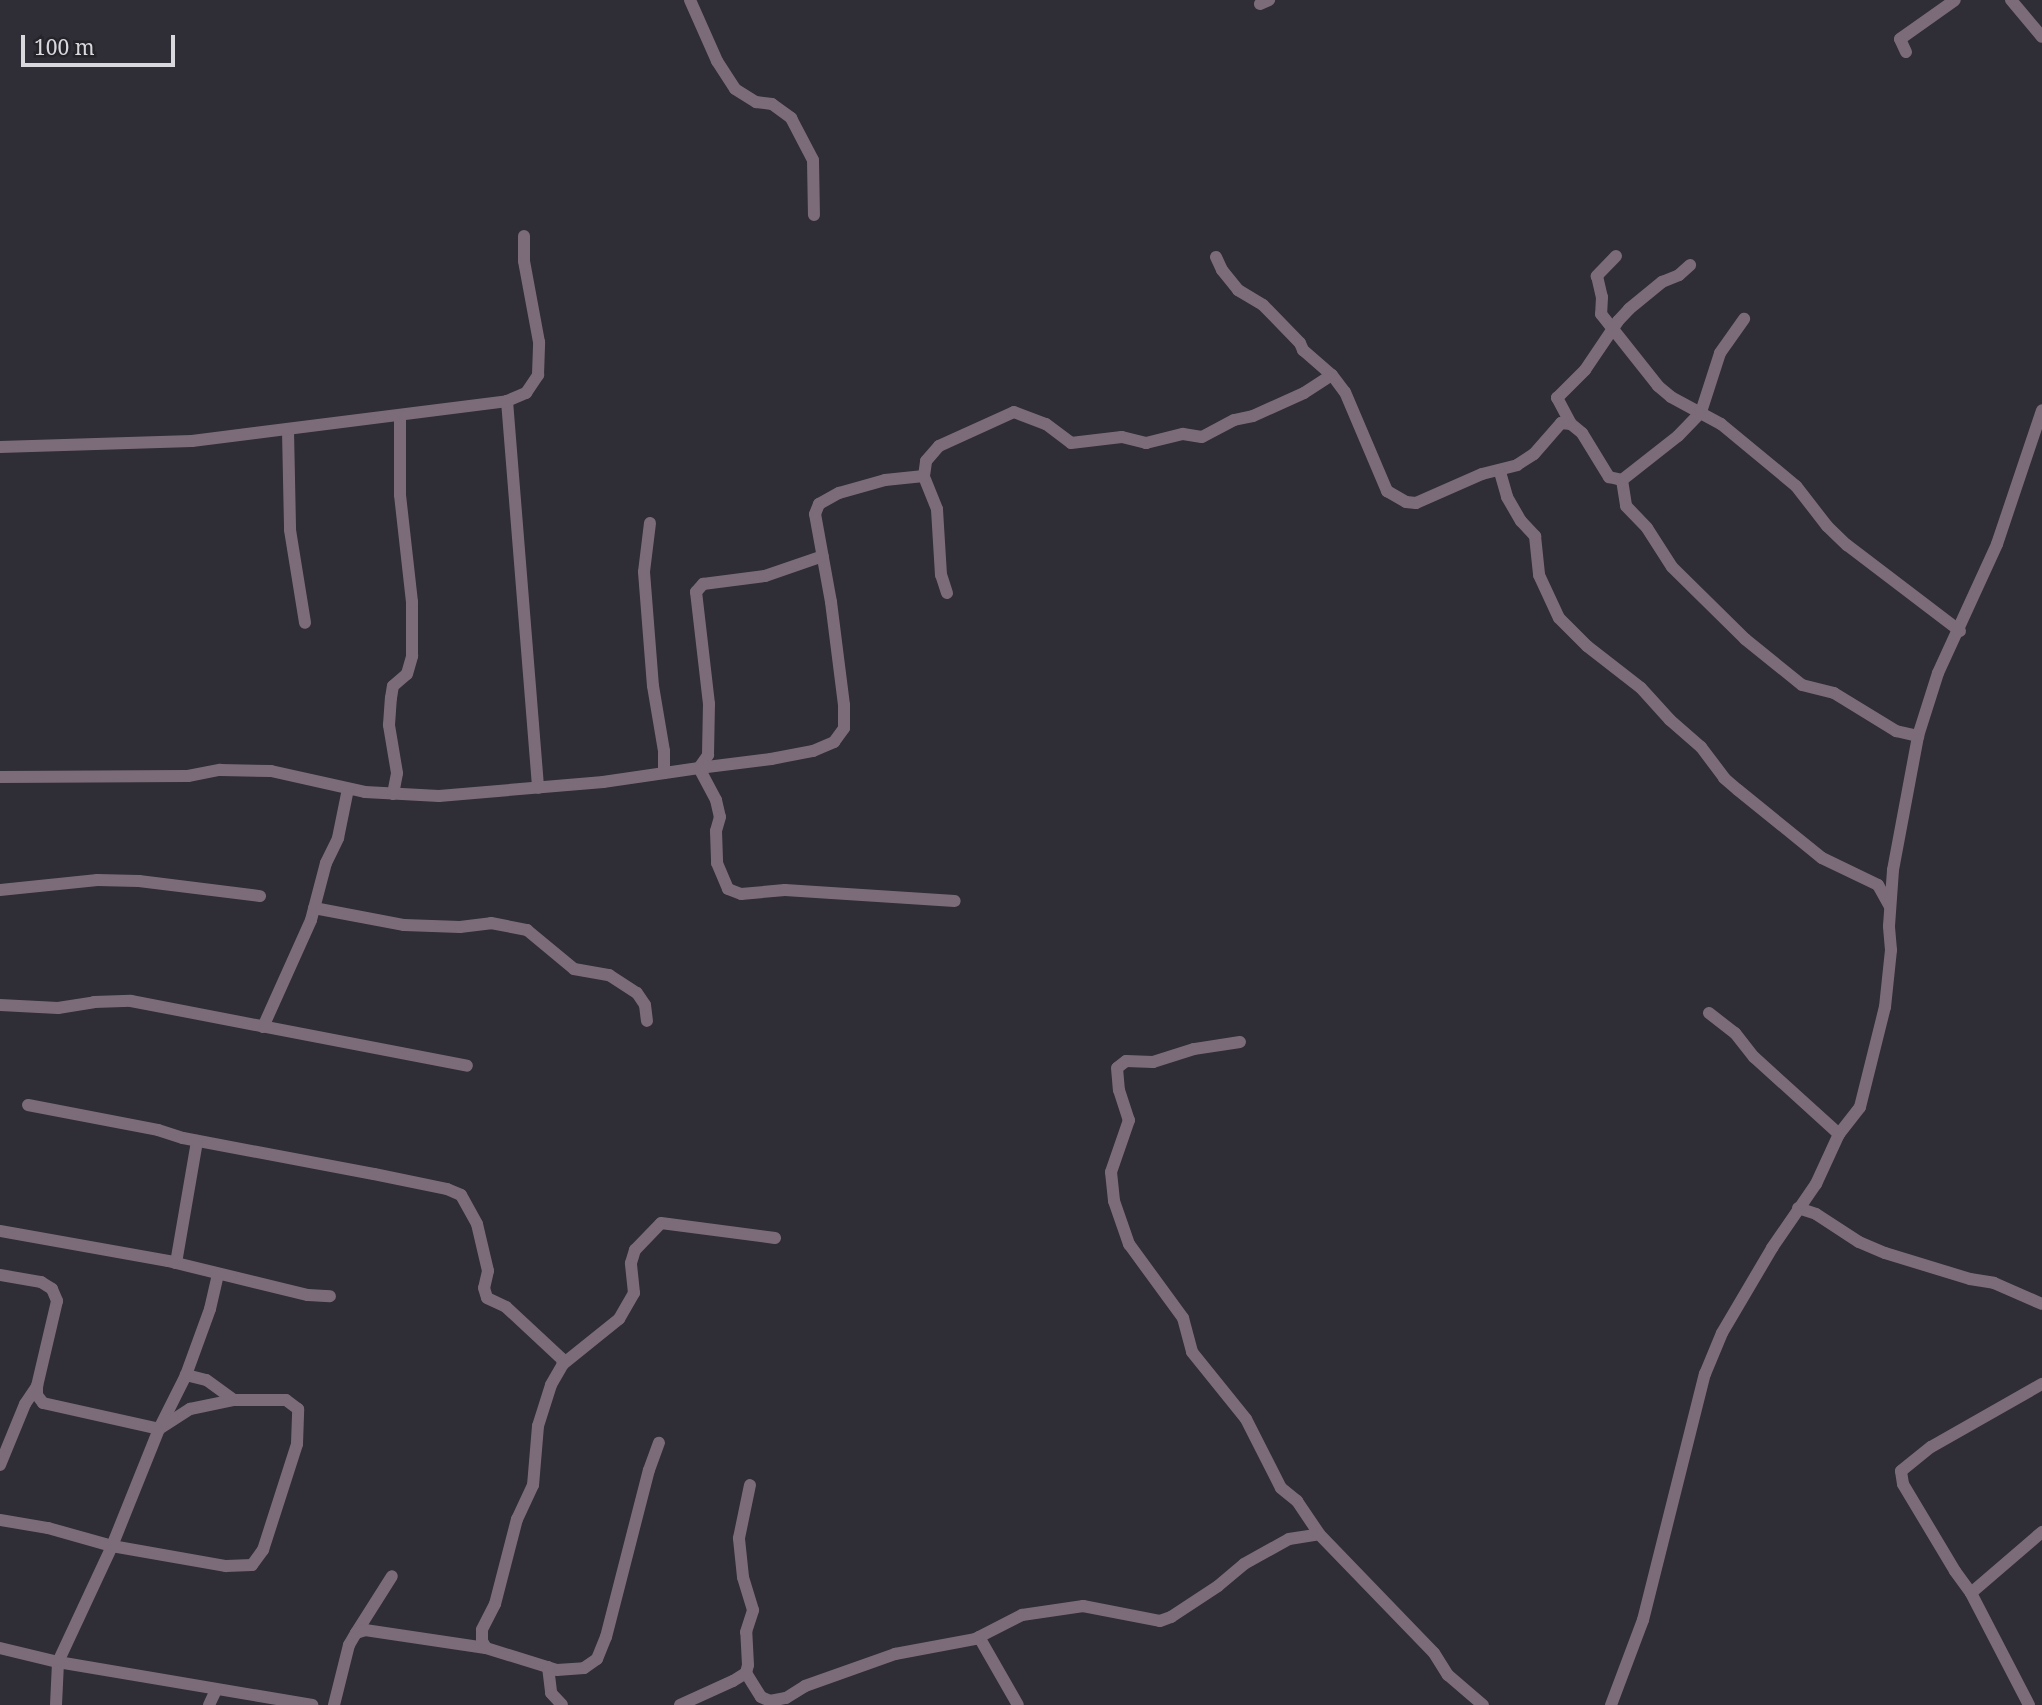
<!DOCTYPE html>
<html>
<head>
<meta charset="utf-8">
<style>
	body { margin:0 }
	#map { position:relative; width:2042px; height:1705px; overflow:hidden; background:#2f2d35; font-family:"Noto Serif",serif }
	div>[style] { position:absolute }
	[style*='--x'] { left:calc(var(--x)*1px); top:calc(var(--y)*1px); width:calc(var(--w)*1px); rotate:calc(var(--a)*1deg) }
	.minor>* { height:12px; margin:-6px; padding:0 6px; transform-origin:6px; border-radius:6px; background:#7c6c79 }
	span { translate:-50% -50%; white-space:nowrap; text-align:center; line-height:1.15; -webkit-text-stroke:6px #25242b; paint-order:stroke }
	.scale { position:absolute; left:21px; top:35px; width:154px; height:32px; box-sizing:border-box; border:4px solid #d9d8dd; border-top:0; padding-left:9px; font-size:21px; line-height:24px; white-space:nowrap; color:#d9d8dd; -webkit-text-stroke:5px #25242b; paint-order:stroke }
</style>
</head>
<body>
<div id="map">
	<div class="minor">
		<div style="--x:690;--y:0;--w:67;--a:66.1"></div>
		<div style="--x:717;--y:61;--w:33;--a:57"></div>
		<div style="--x:735;--y:89;--w:25;--a:32"></div>
		<div style="--x:756;--y:102;--w:16;--a:7"></div>
		<div style="--x:772;--y:104;--w:24;--a:36"></div>
		<div style="--x:791;--y:118;--w:47;--a:62.4"></div>
		<div style="--x:813;--y:160;--w:55;--a:89"></div>
		<div style="--x:2011;--y:0;--w:48;--a:50"></div>
		<div style="--x:1260;--y:4;--w:10;--a:-24"></div>
		<div style="--x:1906;--y:52;--w:14;--a:-115"></div>
		<div style="--x:1900;--y:39;--w:67;--a:-35.3"></div>
		<div style="--x:1616;--y:256;--w:28;--a:134"></div>
		<div style="--x:1597;--y:276;--w:22;--a:77"></div>
		<div style="--x:1602;--y:297;--w:17;--a:93"></div>
		<div style="--x:1601;--y:314;--w:92;--a:51.6"></div>
		<div style="--x:1658;--y:386;--w:17;--a:40"></div>
		<div style="--x:1671;--y:397;--w:57;--a:28.4"></div>
		<div style="--x:1721;--y:424;--w:97;--a:39.6"></div>
		<div style="--x:1796;--y:486;--w:51;--a:52.2"></div>
		<div style="--x:1827;--y:526;--w:28;--a:44"></div>
		<div style="--x:1847;--y:545;--w:142;--a:37.3"></div>
		<div style="--x:1216;--y:257;--w:14;--a:65"></div>
		<div style="--x:1222;--y:270;--w:26;--a:51"></div>
		<div style="--x:1238;--y:290;--w:29;--a:31"></div>
		<div style="--x:1263;--y:305;--w:53;--a:45.8"></div>
		<div style="--x:1300;--y:343;--w:8;--a:67"></div>
		<div style="--x:1303;--y:350;--w:38;--a:41"></div>
		<div style="--x:1332;--y:375;--w:21;--a:53"></div>
		<div style="--x:1345;--y:392;--w:108;--a:67"></div>
		<div style="--x:1387;--y:491;--w:22;--a:30"></div>
		<div style="--x:1406;--y:502;--w:10;--a:6"></div>
		<div style="--x:1416;--y:503;--w:72;--a:-23.7"></div>
		<div style="--x:1482;--y:474;--w:36;--a:-14"></div>
		<div style="--x:1517;--y:465;--w:20;--a:-33"></div>
		<div style="--x:1534;--y:454;--w:41;--a:-48.9"></div>
		<div style="--x:1561;--y:423;--w:10;--a:6"></div>
		<div style="--x:1571;--y:424;--w:14;--a:39"></div>
		<div style="--x:1582;--y:433;--w:52;--a:58.5"></div>
		<div style="--x:1609;--y:477;--w:13;--a:13"></div>
		<div style="--x:1622;--y:480;--w:71;--a:-38.2"></div>
		<div style="--x:1678;--y:436;--w:33;--a:-46"></div>
		<div style="--x:1701;--y:412;--w:62;--a:-72.1"></div>
		<div style="--x:1720;--y:353;--w:42;--a:-54.8"></div>
		<div style="--x:507;--y:401;--w:388;--a:85.4"></div>
		<div style="--x:1571;--y:424;--w:30;--a:-118"></div>
		<div style="--x:1557;--y:398;--w:40;--a:-45"></div>
		<div style="--x:1585;--y:370;--w:59;--a:-56"></div>
		<div style="--x:1618;--y:321;--w:16;--a:-47"></div>
		<div style="--x:1629;--y:309;--w:43;--a:-39.3"></div>
		<div style="--x:1662;--y:282;--w:18;--a:-22"></div>
		<div style="--x:1679;--y:275;--w:15;--a:-42"></div>
		<div style="--x:288;--y:431;--w:99;--a:88.8"></div>
		<div style="--x:290;--y:530;--w:94;--a:80.8"></div>
		<div style="--x:0;--y:447;--w:192;--a:-1.8"></div>
		<div style="--x:192;--y:441;--w:318;--a:-7.2"></div>
		<div style="--x:507;--y:401;--w:21;--a:-23"></div>
		<div style="--x:526;--y:393;--w:22;--a:-56"></div>
		<div style="--x:538;--y:375;--w:33;--a:-88"></div>
		<div style="--x:539;--y:342;--w:82;--a:-100.5"></div>
		<div style="--x:524;--y:261;--w:25;--a:-90"></div>
		<div style="--x:1500;--y:472;--w:26;--a:74"></div>
		<div style="--x:1507;--y:497;--w:28;--a:60"></div>
		<div style="--x:1521;--y:521;--w:21;--a:47"></div>
		<div style="--x:1535;--y:536;--w:39;--a:84"></div>
		<div style="--x:1539;--y:575;--w:47;--a:65.1"></div>
		<div style="--x:1559;--y:618;--w:40;--a:45"></div>
		<div style="--x:1587;--y:646;--w:68;--a:37.9"></div>
		<div style="--x:1641;--y:688;--w:43;--a:47.8"></div>
		<div style="--x:1670;--y:720;--w:41;--a:41.1"></div>
		<div style="--x:1701;--y:747;--w:39;--a:53"></div>
		<div style="--x:1724;--y:778;--w:18;--a:41"></div>
		<div style="--x:1738;--y:790;--w:108;--a:39"></div>
		<div style="--x:1822;--y:858;--w:62;--a:25.7"></div>
		<div style="--x:1878;--y:885;--w:25;--a:61"></div>
		<div style="--x:1622;--y:480;--w:26;--a:81"></div>
		<div style="--x:1626;--y:506;--w:30;--a:46"></div>
		<div style="--x:1647;--y:528;--w:46;--a:57.3"></div>
		<div style="--x:1672;--y:567;--w:103;--a:44.6"></div>
		<div style="--x:1745;--y:639;--w:73;--a:38.9"></div>
		<div style="--x:1802;--y:685;--w:33;--a:14"></div>
		<div style="--x:1834;--y:693;--w:73;--a:31.5"></div>
		<div style="--x:1896;--y:731;--w:23;--a:13"></div>
		<div style="--x:650;--y:523;--w:49;--a:97"></div>
		<div style="--x:644;--y:572;--w:114;--a:85.5"></div>
		<div style="--x:653;--y:686;--w:66;--a:80.4"></div>
		<div style="--x:664;--y:751;--w:22;--a:90"></div>
		<div style="--x:947;--y:593;--w:19;--a:-108"></div>
		<div style="--x:941;--y:575;--w:66;--a:-93.5"></div>
		<div style="--x:937;--y:509;--w:35;--a:-112"></div>
		<div style="--x:924;--y:476;--w:15;--a:-82"></div>
		<div style="--x:926;--y:461;--w:20;--a:-49"></div>
		<div style="--x:939;--y:446;--w:82;--a:-24.4"></div>
		<div style="--x:1014;--y:412;--w:34;--a:21"></div>
		<div style="--x:1046;--y:424;--w:31;--a:37"></div>
		<div style="--x:1071;--y:443;--w:51;--a:-6.7"></div>
		<div style="--x:1122;--y:437;--w:25;--a:14"></div>
		<div style="--x:1146;--y:443;--w:38;--a:-14"></div>
		<div style="--x:1183;--y:434;--w:19;--a:9"></div>
		<div style="--x:1202;--y:437;--w:36;--a:-28"></div>
		<div style="--x:1234;--y:420;--w:19;--a:-12"></div>
		<div style="--x:1253;--y:416;--w:56;--a:-24.3"></div>
		<div style="--x:1304;--y:393;--w:33;--a:-33"></div>
		<div style="--x:699;--y:768;--w:73;--a:-7.1"></div>
		<div style="--x:771;--y:759;--w:43;--a:-10.8"></div>
		<div style="--x:813;--y:751;--w:23;--a:-23"></div>
		<div style="--x:834;--y:742;--w:17;--a:-54"></div>
		<div style="--x:844;--y:728;--w:23;--a:-90"></div>
		<div style="--x:844;--y:705;--w:104;--a:-97.2"></div>
		<div style="--x:831;--y:602;--w:89;--a:-100.3"></div>
		<div style="--x:815;--y:514;--w:11;--a:-68"></div>
		<div style="--x:819;--y:504;--w:23;--a:-29"></div>
		<div style="--x:839;--y:493;--w:48;--a:-15.8"></div>
		<div style="--x:885;--y:480;--w:39;--a:-6"></div>
		<div style="--x:699;--y:768;--w:16;--a:-55"></div>
		<div style="--x:708;--y:755;--w:51;--a:-88.9"></div>
		<div style="--x:709;--y:704;--w:113;--a:-96.6"></div>
		<div style="--x:696;--y:592;--w:11;--a:-49"></div>
		<div style="--x:703;--y:584;--w:63;--a:-7.4"></div>
		<div style="--x:765;--y:576;--w:61;--a:-19"></div>
		<div style="--x:0;--y:777;--w:188;--a:-0.3"></div>
		<div style="--x:188;--y:776;--w:33;--a:-11"></div>
		<div style="--x:220;--y:770;--w:51;--a:1.1"></div>
		<div style="--x:271;--y:771;--w:96;--a:12.6"></div>
		<div style="--x:365;--y:792;--w:74;--a:3.1"></div>
		<div style="--x:439;--y:796;--w:165;--a:-4.9"></div>
		<div style="--x:603;--y:782;--w:97;--a:-8.3"></div>
		<div style="--x:699;--y:768;--w:36;--a:62"></div>
		<div style="--x:716;--y:800;--w:17;--a:77"></div>
		<div style="--x:720;--y:817;--w:15;--a:106"></div>
		<div style="--x:716;--y:831;--w:32;--a:88"></div>
		<div style="--x:717;--y:863;--w:28;--a:67"></div>
		<div style="--x:728;--y:889;--w:14;--a:21"></div>
		<div style="--x:741;--y:894;--w:44;--a:-5.2"></div>
		<div style="--x:785;--y:890;--w:170;--a:3.7"></div>
		<div style="--x:393;--y:794;--w:21;--a:-79"></div>
		<div style="--x:397;--y:773;--w:49;--a:-99.5"></div>
		<div style="--x:389;--y:725;--w:27;--a:-86"></div>
		<div style="--x:391;--y:698;--w:12;--a:-81"></div>
		<div style="--x:393;--y:686;--w:18;--a:-41"></div>
		<div style="--x:407;--y:674;--w:19;--a:-74"></div>
		<div style="--x:412;--y:656;--w:54;--a:-90"></div>
		<div style="--x:412;--y:602;--w:108;--a:-96.4"></div>
		<div style="--x:400;--y:495;--w:79;--a:-90"></div>
		<div style="--x:0;--y:890;--w:98;--a:-5.9"></div>
		<div style="--x:97;--y:880;--w:42;--a:1.4"></div>
		<div style="--x:139;--y:881;--w:122;--a:7.1"></div>
		<div style="--x:314;--y:908;--w:92;--a:10.7"></div>
		<div style="--x:404;--y:925;--w:56;--a:2"></div>
		<div style="--x:460;--y:927;--w:31;--a:-7"></div>
		<div style="--x:491;--y:923;--w:37;--a:11"></div>
		<div style="--x:527;--y:930;--w:61;--a:39.7"></div>
		<div style="--x:574;--y:969;--w:36;--a:10"></div>
		<div style="--x:609;--y:975;--w:33;--a:33"></div>
		<div style="--x:637;--y:993;--w:14;--a:56"></div>
		<div style="--x:645;--y:1005;--w:16;--a:83"></div>
		<div style="--x:0;--y:1005;--w:58;--a:3"></div>
		<div style="--x:58;--y:1008;--w:36;--a:-9"></div>
		<div style="--x:94;--y:1002;--w:37;--a:-2"></div>
		<div style="--x:131;--y:1001;--w:342;--a:10.9"></div>
		<div style="--x:1709;--y:1013;--w:33;--a:38"></div>
		<div style="--x:1735;--y:1033;--w:31;--a:52"></div>
		<div style="--x:1754;--y:1057;--w:115;--a:42.2"></div>
		<div style="--x:263;--y:1027;--w:117;--a:-65.8"></div>
		<div style="--x:311;--y:920;--w:59;--a:-75.3"></div>
		<div style="--x:326;--y:863;--w:28;--a:-64"></div>
		<div style="--x:338;--y:838;--w:50;--a:-78.5"></div>
		<div style="--x:1240;--y:1042;--w:47;--a:171.3"></div>
		<div style="--x:1194;--y:1049;--w:43;--a:162.4"></div>
		<div style="--x:1153;--y:1062;--w:27;--a:-178"></div>
		<div style="--x:1126;--y:1061;--w:11;--a:142"></div>
		<div style="--x:1117;--y:1068;--w:22;--a:85"></div>
		<div style="--x:1119;--y:1090;--w:32;--a:72"></div>
		<div style="--x:1129;--y:1120;--w:55;--a:109.1"></div>
		<div style="--x:1111;--y:1172;--w:29;--a:84"></div>
		<div style="--x:1114;--y:1201;--w:46;--a:70.8"></div>
		<div style="--x:1129;--y:1244;--w:92;--a:53.9"></div>
		<div style="--x:1183;--y:1318;--w:35;--a:75"></div>
		<div style="--x:1192;--y:1352;--w:86;--a:51.1"></div>
		<div style="--x:1246;--y:1419;--w:77;--a:63.1"></div>
		<div style="--x:1281;--y:1488;--w:21;--a:39"></div>
		<div style="--x:1297;--y:1501;--w:40;--a:56"></div>
		<div style="--x:1319;--y:1534;--w:165;--a:46"></div>
		<div style="--x:1434;--y:1653;--w:26;--a:58"></div>
		<div style="--x:1448;--y:1675;--w:46;--a:40.6"></div>
		<div style="--x:28;--y:1105;--w:132;--a:10.9"></div>
		<div style="--x:158;--y:1130;--w:26;--a:18"></div>
		<div style="--x:183;--y:1138;--w:194;--a:10.7"></div>
		<div style="--x:374;--y:1174;--w:75;--a:11.6"></div>
		<div style="--x:447;--y:1189;--w:15;--a:23"></div>
		<div style="--x:461;--y:1195;--w:33;--a:61"></div>
		<div style="--x:477;--y:1224;--w:48;--a:76.8"></div>
		<div style="--x:488;--y:1271;--w:17;--a:103"></div>
		<div style="--x:484;--y:1288;--w:10;--a:73"></div>
		<div style="--x:487;--y:1298;--w:21;--a:25"></div>
		<div style="--x:506;--y:1307;--w:76;--a:42.9"></div>
		<div style="--x:562;--y:1359;--w:5;--a:79"></div>
		<div style="--x:563;--y:1364;--w:24;--a:120"></div>
		<div style="--x:551;--y:1385;--w:43;--a:107.6"></div>
		<div style="--x:538;--y:1426;--w:59;--a:94.8"></div>
		<div style="--x:533;--y:1485;--w:38;--a:115"></div>
		<div style="--x:517;--y:1519;--w:88;--a:104.5"></div>
		<div style="--x:495;--y:1604;--w:29;--a:117"></div>
		<div style="--x:482;--y:1630;--w:11;--a:90"></div>
		<div style="--x:482;--y:1641;--w:8;--a:60"></div>
		<div style="--x:486;--y:1648;--w:74;--a:17.2"></div>
		<div style="--x:557;--y:1670;--w:27;--a:-4"></div>
		<div style="--x:584;--y:1668;--w:16;--a:-35"></div>
		<div style="--x:597;--y:1659;--w:24;--a:-68"></div>
		<div style="--x:606;--y:1637;--w:172;--a:-75.6"></div>
		<div style="--x:649;--y:1470;--w:29;--a:-70"></div>
		<div style="--x:1798;--y:1208;--w:19;--a:18"></div>
		<div style="--x:1816;--y:1214;--w:51;--a:33.1"></div>
		<div style="--x:1859;--y:1242;--w:28;--a:23"></div>
		<div style="--x:1885;--y:1253;--w:89;--a:17"></div>
		<div style="--x:1970;--y:1279;--w:24;--a:9"></div>
		<div style="--x:1994;--y:1283;--w:52;--a:23.6"></div>
		<div style="--x:0;--y:1231;--w:171;--a:10.1"></div>
		<div style="--x:168;--y:1261;--w:144;--a:13.7"></div>
		<div style="--x:308;--y:1295;--w:22;--a:3"></div>
		<div style="--x:176;--y:1263;--w:124;--a:-80.2"></div>
		<div style="--x:0;--y:1275;--w:42;--a:9.7"></div>
		<div style="--x:41;--y:1282;--w:13;--a:32"></div>
		<div style="--x:52;--y:1289;--w:13;--a:67"></div>
		<div style="--x:57;--y:1301;--w:87;--a:103.2"></div>
		<div style="--x:37;--y:1386;--w:9;--a:90"></div>
		<div style="--x:37;--y:1395;--w:10;--a:53"></div>
		<div style="--x:43;--y:1403;--w:119;--a:12.6"></div>
		<div style="--x:159;--y:1429;--w:37;--a:-33"></div>
		<div style="--x:190;--y:1409;--w:45;--a:-11.6"></div>
		<div style="--x:563;--y:1364;--w:72;--a:-38.8"></div>
		<div style="--x:619;--y:1319;--w:30;--a:-60"></div>
		<div style="--x:634;--y:1293;--w:30;--a:-96"></div>
		<div style="--x:631;--y:1263;--w:14;--a:-73"></div>
		<div style="--x:635;--y:1250;--w:37;--a:-46"></div>
		<div style="--x:661;--y:1223;--w:115;--a:7.5"></div>
		<div style="--x:0;--y:1465;--w:66;--a:-67.7"></div>
		<div style="--x:25;--y:1404;--w:22;--a:-56"></div>
		<div style="--x:0;--y:1520;--w:49;--a:9.5"></div>
		<div style="--x:48;--y:1528;--w:66;--a:15.7"></div>
		<div style="--x:112;--y:1546;--w:116;--a:10"></div>
		<div style="--x:226;--y:1566;--w:26;--a:-2"></div>
		<div style="--x:252;--y:1565;--w:19;--a:-54"></div>
		<div style="--x:263;--y:1550;--w:111;--a:-72.2"></div>
		<div style="--x:297;--y:1444;--w:35;--a:-88"></div>
		<div style="--x:298;--y:1409;--w:15;--a:-143"></div>
		<div style="--x:286;--y:1400;--w:52;--a:180"></div>
		<div style="--x:234;--y:1400;--w:34;--a:-144"></div>
		<div style="--x:206;--y:1380;--w:21;--a:-166"></div>
		<div style="--x:1971;--y:1593;--w:94;--a:-40.7"></div>
		<div style="--x:356;--y:1633;--w:67;--a:-57.7"></div>
		<div style="--x:979;--y:1637;--w:78;--a:60.2"></div>
		<div style="--x:0;--y:1648;--w:60;--a:13.6"></div>
		<div style="--x:58;--y:1662;--w:258;--a:9.6"></div>
		<div style="--x:548;--y:1667;--w:26;--a:83"></div>
		<div style="--x:551;--y:1693;--w:16;--a:47"></div>
		<div style="--x:746;--y:1673;--w:28;--a:58"></div>
		<div style="--x:761;--y:1697;--w:10;--a:24"></div>
		<div style="--x:770;--y:1701;--w:16;--a:-11"></div>
		<div style="--x:786;--y:1698;--w:22;--a:-32"></div>
		<div style="--x:805;--y:1686;--w:96;--a:-19.6"></div>
		<div style="--x:895;--y:1654;--w:81;--a:-10.6"></div>
		<div style="--x:975;--y:1639;--w:53;--a:-27.1"></div>
		<div style="--x:1022;--y:1615;--w:62;--a:-8.4"></div>
		<div style="--x:1083;--y:1606;--w:78;--a:11"></div>
		<div style="--x:1160;--y:1621;--w:12;--a:-20"></div>
		<div style="--x:1171;--y:1617;--w:56;--a:-33.4"></div>
		<div style="--x:1218;--y:1586;--w:34;--a:-40"></div>
		<div style="--x:1244;--y:1564;--w:51;--a:-29.1"></div>
		<div style="--x:1289;--y:1539;--w:30;--a:-9"></div>
		<div style="--x:56;--y:1705;--w:43;--a:-87.3"></div>
		<div style="--x:58;--y:1662;--w:128;--a:-65"></div>
		<div style="--x:112;--y:1546;--w:126;--a:-68.1"></div>
		<div style="--x:159;--y:1429;--w:60;--a:-63.4"></div>
		<div style="--x:186;--y:1375;--w:70;--a:-70"></div>
		<div style="--x:210;--y:1309;--w:36;--a:-77"></div>
		<div style="--x:209;--y:1705;--w:17;--a:-65"></div>
		<div style="--x:334;--y:1705;--w:62;--a:-76"></div>
		<div style="--x:349;--y:1645;--w:14;--a:-60"></div>
		<div style="--x:356;--y:1633;--w:9;--a:-18"></div>
		<div style="--x:365;--y:1630;--w:122;--a:8.5"></div>
		<div style="--x:680;--y:1705;--w:58;--a:-24.4"></div>
		<div style="--x:733;--y:1681;--w:15;--a:-32"></div>
		<div style="--x:746;--y:1673;--w:8;--a:-76"></div>
		<div style="--x:748;--y:1665;--w:33;--a:-93"></div>
		<div style="--x:746;--y:1632;--w:23;--a:-72"></div>
		<div style="--x:753;--y:1610;--w:34;--a:-107"></div>
		<div style="--x:743;--y:1577;--w:39;--a:-96"></div>
		<div style="--x:739;--y:1538;--w:54;--a:-78.3"></div>
		<div style="--x:1611;--y:1705;--w:91;--a:-69.4"></div>
		<div style="--x:1643;--y:1620;--w:254;--a:-75.9"></div>
		<div style="--x:1705;--y:1374;--w:44;--a:-67.5"></div>
		<div style="--x:1722;--y:1333;--w:99;--a:-59.5"></div>
		<div style="--x:1772;--y:1248;--w:78;--a:-55.5"></div>
		<div style="--x:1816;--y:1184;--w:55;--a:-65.3"></div>
		<div style="--x:1839;--y:1134;--w:34;--a:-52"></div>
		<div style="--x:1860;--y:1107;--w:103;--a:-76"></div>
		<div style="--x:1885;--y:1007;--w:57;--a:-84"></div>
		<div style="--x:1891;--y:950;--w:24;--a:-95"></div>
		<div style="--x:1889;--y:926;--w:56;--a:-85.9"></div>
		<div style="--x:1893;--y:870;--w:136;--a:-79.4"></div>
		<div style="--x:1918;--y:736;--w:66;--a:-72.4"></div>
		<div style="--x:1938;--y:673;--w:142;--a:-65.4"></div>
		<div style="--x:1997;--y:544;--w:141;--a:-71.4"></div>
		<div style="--x:2029;--y:1705;--w:126;--a:-117.4"></div>
		<div style="--x:1971;--y:1593;--w:27;--a:-126"></div>
		<div style="--x:1955;--y:1571;--w:101;--a:-120.9"></div>
		<div style="--x:1903;--y:1484;--w:13;--a:-99"></div>
		<div style="--x:1901;--y:1471;--w:38;--a:-39"></div>
		<div style="--x:1931;--y:1447;--w:128;--a:-29.6"></div>
	</div>
	<div class="scale">100 m</div>
</div>
</body>
</html>
